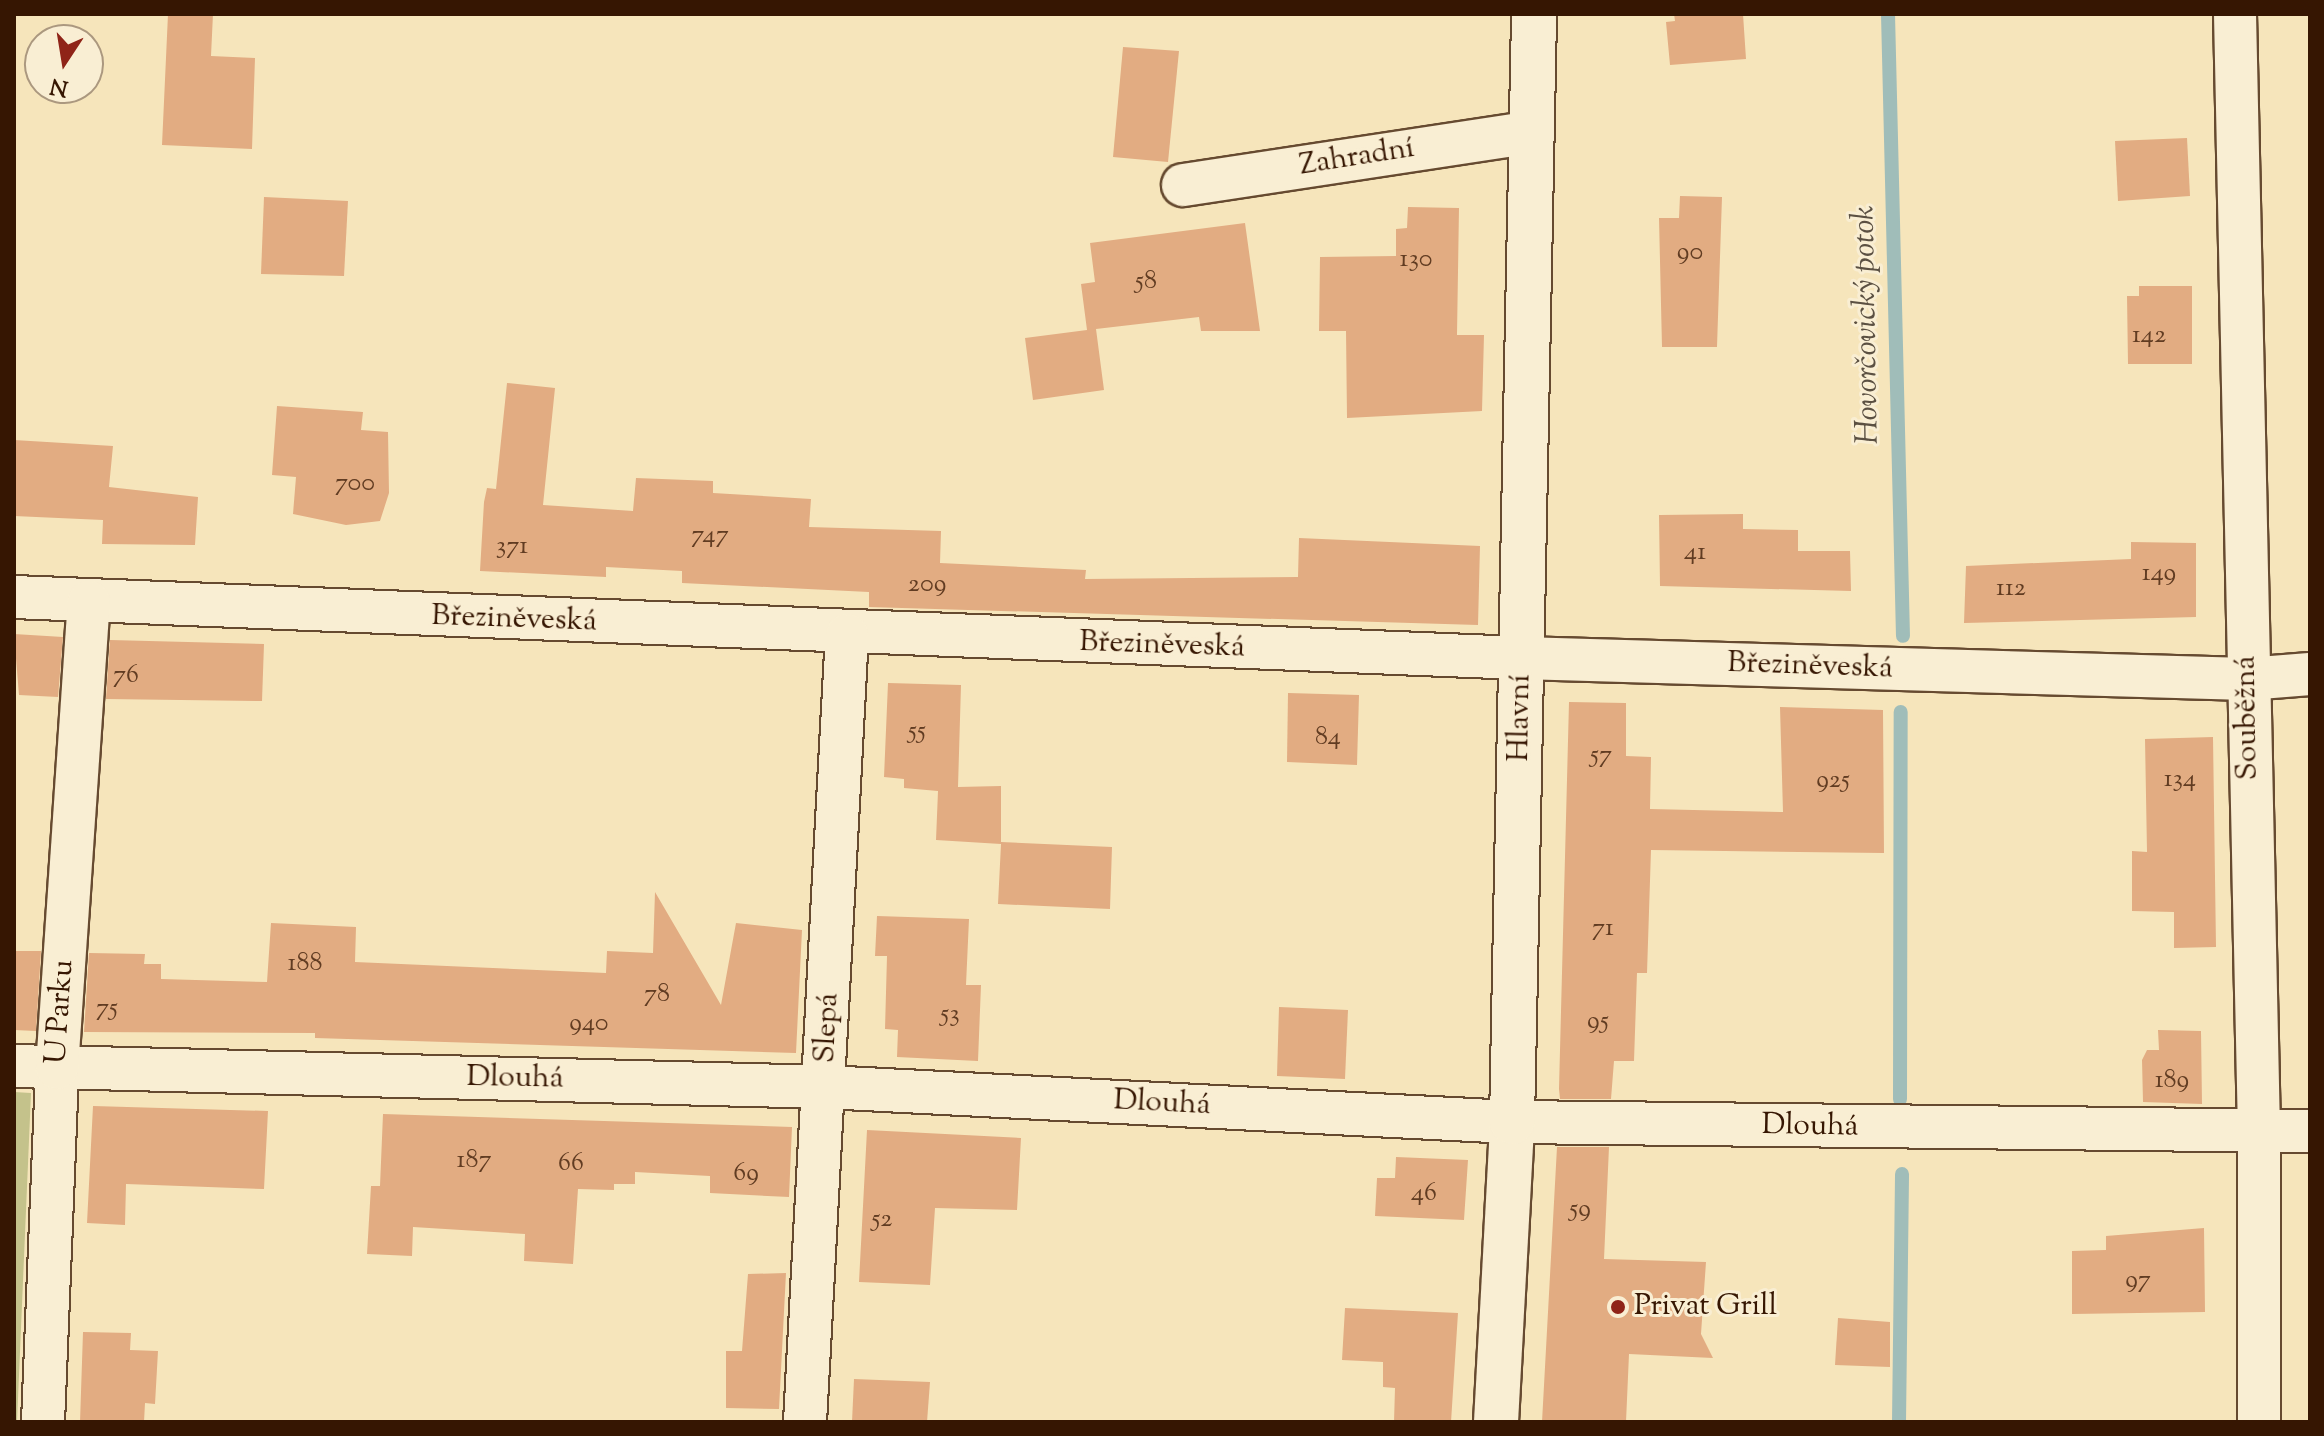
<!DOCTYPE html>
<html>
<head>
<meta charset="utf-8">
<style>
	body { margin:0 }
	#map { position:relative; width:2324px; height:1436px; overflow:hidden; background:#f6e5bb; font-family:"Sorts Mill Goudy",serif }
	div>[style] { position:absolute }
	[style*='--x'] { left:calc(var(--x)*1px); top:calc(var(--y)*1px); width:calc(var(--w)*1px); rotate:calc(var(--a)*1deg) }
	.green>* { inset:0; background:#c4c28b }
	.stream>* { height:14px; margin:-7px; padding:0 7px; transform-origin:7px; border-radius:7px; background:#a0bdb9 }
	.building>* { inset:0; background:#e2ac82 }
	.roads { filter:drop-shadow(2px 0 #664a30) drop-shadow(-2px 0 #664a30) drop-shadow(0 2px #664a30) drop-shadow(0 -2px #664a30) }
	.street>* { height:42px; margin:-21px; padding:0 21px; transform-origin:21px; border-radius:21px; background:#f9eed3 }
	.secondary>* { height:44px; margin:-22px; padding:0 22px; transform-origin:22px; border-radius:22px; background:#f9eed3 }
	.dots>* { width:22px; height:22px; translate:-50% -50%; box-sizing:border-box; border:4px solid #f9eed3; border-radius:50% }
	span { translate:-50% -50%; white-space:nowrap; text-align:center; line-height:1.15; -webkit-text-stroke:6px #f9eed3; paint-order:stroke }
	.number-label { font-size:26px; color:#613c22 }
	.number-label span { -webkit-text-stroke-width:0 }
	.street-label { font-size:30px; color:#361602 }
	.poi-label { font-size:30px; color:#361602 }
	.left { translate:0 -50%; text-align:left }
	.water-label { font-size:32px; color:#5b5042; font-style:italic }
	.frame { position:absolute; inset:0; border:16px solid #361602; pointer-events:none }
	.north { position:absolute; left:24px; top:24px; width:80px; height:80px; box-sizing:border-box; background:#f9eed3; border:2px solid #ab987f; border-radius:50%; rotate:192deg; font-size:22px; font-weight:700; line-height:32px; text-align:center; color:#361602 }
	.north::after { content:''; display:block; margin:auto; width:28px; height:36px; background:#8f2418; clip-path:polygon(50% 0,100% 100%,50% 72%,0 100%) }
</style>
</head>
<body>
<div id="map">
	<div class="green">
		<div style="clip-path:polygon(14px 1092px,31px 1093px,17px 1422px,14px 1422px)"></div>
	</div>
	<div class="stream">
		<div style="--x:1888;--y:14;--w:622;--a:88.62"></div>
		<div style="--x:1900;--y:1099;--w:387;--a:-89.9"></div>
		<div style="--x:1899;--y:1422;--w:248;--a:-89.3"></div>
	</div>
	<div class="building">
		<div style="clip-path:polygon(168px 14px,213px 14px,211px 56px,255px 58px,252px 149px,162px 145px)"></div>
		<div style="clip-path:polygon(1674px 14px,1743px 14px,1746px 59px,1670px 65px,1666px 22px,1675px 21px)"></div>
		<div style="clip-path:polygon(1123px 47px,1179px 51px,1168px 162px,1113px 157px)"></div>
		<div style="clip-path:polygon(2187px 138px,2190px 196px,2118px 201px,2115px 141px)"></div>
		<div style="clip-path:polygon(1680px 196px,1722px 197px,1717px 347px,1662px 347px,1659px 218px,1679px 218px)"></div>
		<div style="clip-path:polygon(264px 197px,348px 201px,344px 276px,261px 274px)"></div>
		<div style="clip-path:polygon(1408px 207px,1459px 208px,1457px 335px,1484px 335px,1482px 411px,1347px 418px,1346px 331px,1319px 331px,1320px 257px,1396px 256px,1396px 229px,1407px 228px)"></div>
		<div style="clip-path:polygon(1245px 223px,1260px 331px,1201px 331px,1199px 317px,1096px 329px,1104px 390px,1033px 400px,1025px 338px,1087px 330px,1081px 284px,1095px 282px,1090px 243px)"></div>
		<div style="clip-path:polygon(2139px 286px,2192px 286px,2192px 364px,2128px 364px,2127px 296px,2139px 296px)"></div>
		<div style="clip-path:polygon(507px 383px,555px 388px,543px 505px,633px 511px,636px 478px,713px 481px,713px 493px,811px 499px,809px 527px,941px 531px,940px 563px,1086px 570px,1085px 579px,1298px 577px,1299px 538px,1480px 546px,1478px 625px,869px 607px,869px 592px,682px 583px,682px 571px,606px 567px,606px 577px,480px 571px,484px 502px,487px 488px,496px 489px)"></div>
		<div style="clip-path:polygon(277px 406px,363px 412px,361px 430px,388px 432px,389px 493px,380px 521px,346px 525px,293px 514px,296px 477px,272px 475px)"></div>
		<div style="clip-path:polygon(14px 440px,113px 446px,109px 487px,198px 497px,195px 545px,102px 544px,103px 520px,14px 516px)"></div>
		<div style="clip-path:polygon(1743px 514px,1743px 529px,1798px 530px,1798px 551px,1850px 551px,1851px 591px,1660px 586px,1659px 515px)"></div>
		<div style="clip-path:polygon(2131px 542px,2196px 543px,2196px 617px,1964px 623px,1966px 566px,2131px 559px)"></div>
		<div style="clip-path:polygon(14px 634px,63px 637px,58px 697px,19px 695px)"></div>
		<div style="clip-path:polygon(110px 640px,264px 644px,262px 701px,106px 699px)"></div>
		<div style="clip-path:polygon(888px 683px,961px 685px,958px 787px,1001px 786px,1001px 842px,1112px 847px,1110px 909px,998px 904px,1001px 844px,936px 840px,938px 791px,904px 788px,904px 779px,884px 777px)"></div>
		<div style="clip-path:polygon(1288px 693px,1359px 695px,1357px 765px,1287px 762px)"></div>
		<div style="clip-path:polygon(1569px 702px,1626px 703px,1626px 756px,1651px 757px,1650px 809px,1783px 812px,1780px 707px,1883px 710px,1884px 853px,1651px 850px,1647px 973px,1637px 973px,1634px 1061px,1614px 1061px,1611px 1099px,1560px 1099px,1559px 1089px)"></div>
		<div style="clip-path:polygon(2213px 737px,2216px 947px,2174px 948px,2174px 912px,2132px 911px,2132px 851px,2147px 852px,2145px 739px)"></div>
		<div style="clip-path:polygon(655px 892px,721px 1005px,736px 923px,802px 930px,796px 1053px,315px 1038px,315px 1033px,84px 1032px,89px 953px,145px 954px,144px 964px,161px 964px,161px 979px,267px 982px,271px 923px,356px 927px,355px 962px,606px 973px,607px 951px,653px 953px)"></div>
		<div style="clip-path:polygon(877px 916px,969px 919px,966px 985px,981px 985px,978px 1061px,897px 1057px,898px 1030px,885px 1029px,887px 956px,875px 956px)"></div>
		<div style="clip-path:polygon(14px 951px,41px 951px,36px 1031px,14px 1030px)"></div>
		<div style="clip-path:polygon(1279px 1007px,1348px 1010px,1345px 1079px,1277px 1076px)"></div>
		<div style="clip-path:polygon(2158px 1030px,2201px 1031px,2202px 1104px,2143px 1102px,2142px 1060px,2147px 1050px,2159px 1050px)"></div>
		<div style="clip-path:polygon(93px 1106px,268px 1111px,264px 1189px,126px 1184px,125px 1225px,87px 1223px)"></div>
		<div style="clip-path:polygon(383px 1114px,792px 1127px,789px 1197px,710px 1193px,710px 1176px,635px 1172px,635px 1184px,614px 1184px,614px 1190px,578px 1189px,573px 1264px,524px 1261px,525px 1234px,413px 1227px,412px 1256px,367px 1254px,371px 1186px,380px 1186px)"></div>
		<div style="clip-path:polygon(867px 1130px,1021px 1138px,1017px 1210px,935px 1208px,930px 1285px,859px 1282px)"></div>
		<div style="clip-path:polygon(1557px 1147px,1609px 1147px,1604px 1259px,1706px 1262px,1701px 1334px,1713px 1358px,1629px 1354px,1626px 1422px,1542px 1422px)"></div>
		<div style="clip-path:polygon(1396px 1157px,1468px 1160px,1464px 1220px,1375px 1216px,1377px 1178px,1395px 1178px)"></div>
		<div style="clip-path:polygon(2204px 1228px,2205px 1312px,2072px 1314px,2072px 1251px,2106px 1250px,2106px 1236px)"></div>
		<div style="clip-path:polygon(786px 1273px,779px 1409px,726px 1408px,726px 1351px,742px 1351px,748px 1274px)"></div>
		<div style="clip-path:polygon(1345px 1308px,1458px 1313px,1451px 1422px,1394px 1422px,1395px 1388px,1383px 1387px,1383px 1362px,1342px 1360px)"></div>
		<div style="clip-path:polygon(1838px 1318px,1890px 1322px,1890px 1367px,1835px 1365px)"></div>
		<div style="clip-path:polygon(83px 1332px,131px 1333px,130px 1350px,158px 1351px,155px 1404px,145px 1403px,144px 1422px,80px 1422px)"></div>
		<div style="clip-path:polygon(854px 1379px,930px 1382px,927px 1422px,852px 1422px)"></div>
	</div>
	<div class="roads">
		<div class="street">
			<div style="--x:2235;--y:14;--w:1121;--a:88.77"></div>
			<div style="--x:2259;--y:1135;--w:287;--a:90"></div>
			<div style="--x:1183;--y:185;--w:353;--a:-8.6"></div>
			<div style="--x:14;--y:597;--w:1508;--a:2.32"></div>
			<div style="--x:1521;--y:658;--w:726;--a:1.66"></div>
			<div style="--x:2247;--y:679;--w:63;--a:-4.5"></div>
			<div style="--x:14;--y:1066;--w:811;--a:1.48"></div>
			<div style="--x:825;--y:1087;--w:688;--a:2.92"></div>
			<div style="--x:1512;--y:1122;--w:798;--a:0.65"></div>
			<div style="--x:43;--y:1422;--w:354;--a:-87.7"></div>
			<div style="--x:57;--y:1068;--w:467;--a:-86.1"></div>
			<div style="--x:805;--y:1422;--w:788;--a:-86.95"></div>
		</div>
		<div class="secondary">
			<div style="--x:1496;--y:1422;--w:300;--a:-86.9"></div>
			<div style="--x:1512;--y:1122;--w:1108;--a:-88.86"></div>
		</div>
	</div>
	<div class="dots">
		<div style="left:1618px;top:1307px;background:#8f2418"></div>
	</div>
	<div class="number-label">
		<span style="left:1690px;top:253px">90</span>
		<span style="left:1416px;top:260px">130</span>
		<span style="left:1146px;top:282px">58</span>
		<span style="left:2149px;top:336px">142</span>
		<span style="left:355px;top:484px">700</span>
		<span style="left:710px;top:536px">747</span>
		<span style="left:512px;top:547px">371</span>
		<span style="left:1695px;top:553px">41</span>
		<span style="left:2159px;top:574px">149</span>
		<span style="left:927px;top:585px">209</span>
		<span style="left:2011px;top:589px">112</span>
		<span style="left:126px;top:676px">76</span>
		<span style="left:917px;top:732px">55</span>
		<span style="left:1328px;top:738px">84</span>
		<span style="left:1601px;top:756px">57</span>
		<span style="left:2180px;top:780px">134</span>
		<span style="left:1833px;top:781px">925</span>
		<span style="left:1603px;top:929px">71</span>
		<span style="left:305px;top:964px">188</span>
		<span style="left:657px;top:995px">78</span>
		<span style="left:107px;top:1009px">75</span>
		<span style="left:950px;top:1015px">53</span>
		<span style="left:1598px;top:1022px">95</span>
		<span style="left:589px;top:1024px">940</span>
		<span style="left:2172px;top:1081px">189</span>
		<span style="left:474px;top:1161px">187</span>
		<span style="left:571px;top:1164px">66</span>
		<span style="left:746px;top:1174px">69</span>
		<span style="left:1424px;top:1194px">46</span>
		<span style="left:1580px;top:1210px">59</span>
		<span style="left:882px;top:1220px">52</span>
		<span style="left:2138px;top:1281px">97</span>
	</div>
	<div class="street-label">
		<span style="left:1357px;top:158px;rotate:-9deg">Zahradní</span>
		<span style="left:514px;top:620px;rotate:2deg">Březiněveská</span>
		<span style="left:1162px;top:646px;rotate:2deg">Březiněveská</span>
		<span style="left:1810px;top:667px;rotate:2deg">Březiněveská</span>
		<span style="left:1521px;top:718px;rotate:-89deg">Hlavní</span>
		<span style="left:2248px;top:718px;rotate:-91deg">Souběžná</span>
		<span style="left:61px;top:1012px;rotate:-86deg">U Parku</span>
		<span style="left:828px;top:1028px;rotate:-87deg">Slepá</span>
		<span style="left:515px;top:1079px;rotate:1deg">Dlouhá</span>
		<span style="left:1162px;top:1104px;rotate:3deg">Dlouhá</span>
		<span style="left:1810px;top:1127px;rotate:1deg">Dlouhá</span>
	</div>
	<div class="poi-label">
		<span class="left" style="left:1634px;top:1307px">Privat Grill</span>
	</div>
	<div class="water-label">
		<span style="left:1867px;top:325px;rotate:-91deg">Hovorčovický potok</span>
	</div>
	<div class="frame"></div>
	<div class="north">N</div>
</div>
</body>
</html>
